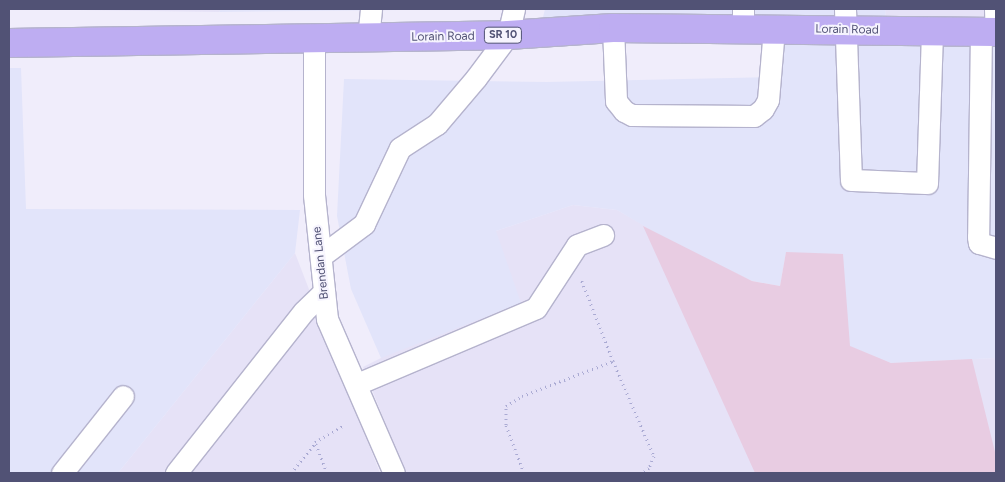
<!DOCTYPE html>
<html>
<head>
<meta charset="utf-8">
<style>
	body { margin:0 }
	#map { position:relative; width:1005px; height:482px; overflow:hidden; background:#f0edfb; font-family:Figtree,sans-serif }
	div>[style] { position:absolute }
	[style*='--x'] { left:calc(var(--x)*1px); top:calc(var(--y)*1px); width:calc(var(--w)*1px); rotate:calc(var(--a)*1deg) }
	.residential>* { inset:0; background:#e6e2f7 }
	.commercial>* { inset:0; background:#e2e4fa }
	.green>* { inset:0; background:#e8cce2 }
	.path>* { height:3px; margin-top:-1.5px; transform-origin:0; background:repeating-linear-gradient(90deg,#aaaad3 0 1px,transparent 0 5px) }
	.roads { filter:drop-shadow(1px 0 #b5b3cd) drop-shadow(-1px 0 #b5b3cd) drop-shadow(0 1px #b5b3cd) drop-shadow(0 -1px #b5b3cd) }
	.minor>* { height:21px; margin:-10.5px; padding:0 10.5px; transform-origin:10.5px; border-radius:10.5px; background:#fff }
	.major>* { height:28px; margin:-14px; padding:0 14px; transform-origin:14px; border-radius:14px; background:#beadf2 }
	span { translate:-50% -50%; white-space:nowrap; text-align:center; line-height:1.15; -webkit-text-stroke:4px #f6f4fe; paint-order:stroke }
	.shield-label span { padding:1px 4px; background:#f6f4fe; border:1px solid; border-radius:4px; -webkit-text-stroke-width:0 }
	.shield-label { font-size:11px; color:#515275; font-weight:700 }
	.street-label { font-size:12px; color:#515275 }
	.frame { position:absolute; inset:0; border:10px solid #515275; pointer-events:none }
</style>
</head>
<body>
<div id="map">
	<div class="residential">
		<div style="clip-path:polygon(9px 9px,221px 9px,219px 12px)"></div>
		<div style="clip-path:polygon(885px 9px,996px 9px,996px 23px,886px 19px)"></div>
		<div style="clip-path:polygon(573px 205px,617px 210px,890px 363px,996px 358px,996px 473px,405px 473px,363px 367px,381px 358px,496px 231px)"></div>
		<div style="clip-path:polygon(295px 253px,380px 473px,118px 473px)"></div>
	</div>
	<div class="commercial">
		<div style="clip-path:polygon(221px 9px,496px 9px,219px 12px)"></div>
		<div style="clip-path:polygon(545px 9px,885px 9px,886px 19px,542px 21px)"></div>
		<div style="clip-path:polygon(783px 36px,996px 39px,996px 358px,891px 363px,850px 346px,786px 253px,780px 286px,752px 281px,680px 247px,617px 210px,573px 205px,496px 231px,521px 303px,381px 358px,351px 289px,337px 216px,344px 79px,547px 82px,779px 77px)"></div>
		<div style="clip-path:polygon(9px 68px,21px 68px,26px 209px,300px 210px,295px 253px,118px 473px,9px 473px)"></div>
	</div>
	<div class="green">
		<div style="clip-path:polygon(643px 226px,752px 281px,780px 286px,786px 252px,843px 254px,850px 346px,891px 363px,972px 359px,996px 456px,996px 473px,755px 473px)"></div>
	</div>
	<div class="path">
		<div style="--x:613;--y:361;--w:103;--a:66.7"></div>
		<div style="--x:654;--y:456;--w:13;--a:113"></div>
		<div style="--x:649;--y:468;--w:9;--a:144"></div>
		<div style="--x:291;--y:473;--w:38;--a:-51"></div>
		<div style="--x:327;--y:473;--w:33;--a:-111"></div>
		<div style="--x:315;--y:442;--w:34;--a:-30"></div>
		<div style="--x:524;--y:473;--w:51;--a:-110.6"></div>
		<div style="--x:506;--y:425;--w:19;--a:-90"></div>
		<div style="--x:506;--y:406;--w:19;--a:-32"></div>
		<div style="--x:522;--y:396;--w:97;--a:-21"></div>
		<div style="--x:613;--y:361;--w:88;--a:-111.3"></div>
	</div>
	<div class="roads">
		<div class="minor">
			<div style="--x:845;--y:9;--w:171;--a:88"></div>
			<div style="--x:851;--y:180;--w:76;--a:2.3"></div>
			<div style="--x:927;--y:183;--w:152;--a:-88.1"></div>
			<div style="--x:995;--y:9;--w:23;--a:88"></div>
			<div style="--x:613;--y:28;--w:73;--a:87.6"></div>
			<div style="--x:616;--y:101;--w:13;--a:51"></div>
			<div style="--x:624;--y:111;--w:9;--a:27"></div>
			<div style="--x:632;--y:115;--w:122;--a:0.5"></div>
			<div style="--x:754;--y:116;--w:11;--a:-38"></div>
			<div style="--x:763;--y:109;--w:10;--a:-61"></div>
			<div style="--x:768;--y:100;--w:72;--a:-85.2"></div>
			<div style="--x:743;--y:28;--w:19;--a:-90"></div>
			<div style="--x:981;--y:31;--w:206;--a:90.8"></div>
			<div style="--x:978;--y:237;--w:6;--a:81"></div>
			<div style="--x:979;--y:243;--w:18;--a:16"></div>
			<div style="--x:368;--y:38;--w:29;--a:-84"></div>
			<div style="--x:314;--y:39;--w:156;--a:90"></div>
			<div style="--x:314;--y:195;--w:125;--a:84"></div>
			<div style="--x:327;--y:319;--w:168;--a:66.5"></div>
			<div style="--x:321;--y:256;--w:54;--a:-36.7"></div>
			<div style="--x:364;--y:224;--w:84;--a:-64.7"></div>
			<div style="--x:400;--y:148;--w:44;--a:-33"></div>
			<div style="--x:437;--y:124;--w:60;--a:-49.7"></div>
			<div style="--x:476;--y:78;--w:54;--a:-53.3"></div>
			<div style="--x:508;--y:35;--w:27;--a:-77"></div>
			<div style="--x:357;--y:384;--w:194;--a:-23"></div>
			<div style="--x:536;--y:308;--w:75;--a:-56.9"></div>
			<div style="--x:577;--y:245;--w:28;--a:-21"></div>
			<div style="--x:62;--y:473;--w:98;--a:-51.6"></div>
			<div style="--x:176;--y:473;--w:206;--a:-51.7"></div>
			<div style="--x:304;--y:311;--w:28;--a:-44"></div>
		</div>
		<div class="major">
			<div style="--x:9;--y:43;--w:499;--a:-0.9"></div>
			<div style="--x:508;--y:35;--w:105;--a:-3.8"></div>
			<div style="--x:613;--y:28;--w:383;--a:0.6"></div>
		</div>
	</div>
	<div class="shield-label">
		<span style="left:503px;top:35px">SR 10</span>
	</div>
	<div class="street-label">
		<span style="left:847px;top:30px;rotate:1deg">Lorain Road</span>
		<span style="left:443px;top:37px;rotate:-1deg">Lorain Road</span>
		<span style="left:321px;top:263px;rotate:-96deg">Brendan Lane</span>
	</div>
	<div class="frame"></div>
</div>
</body>
</html>
